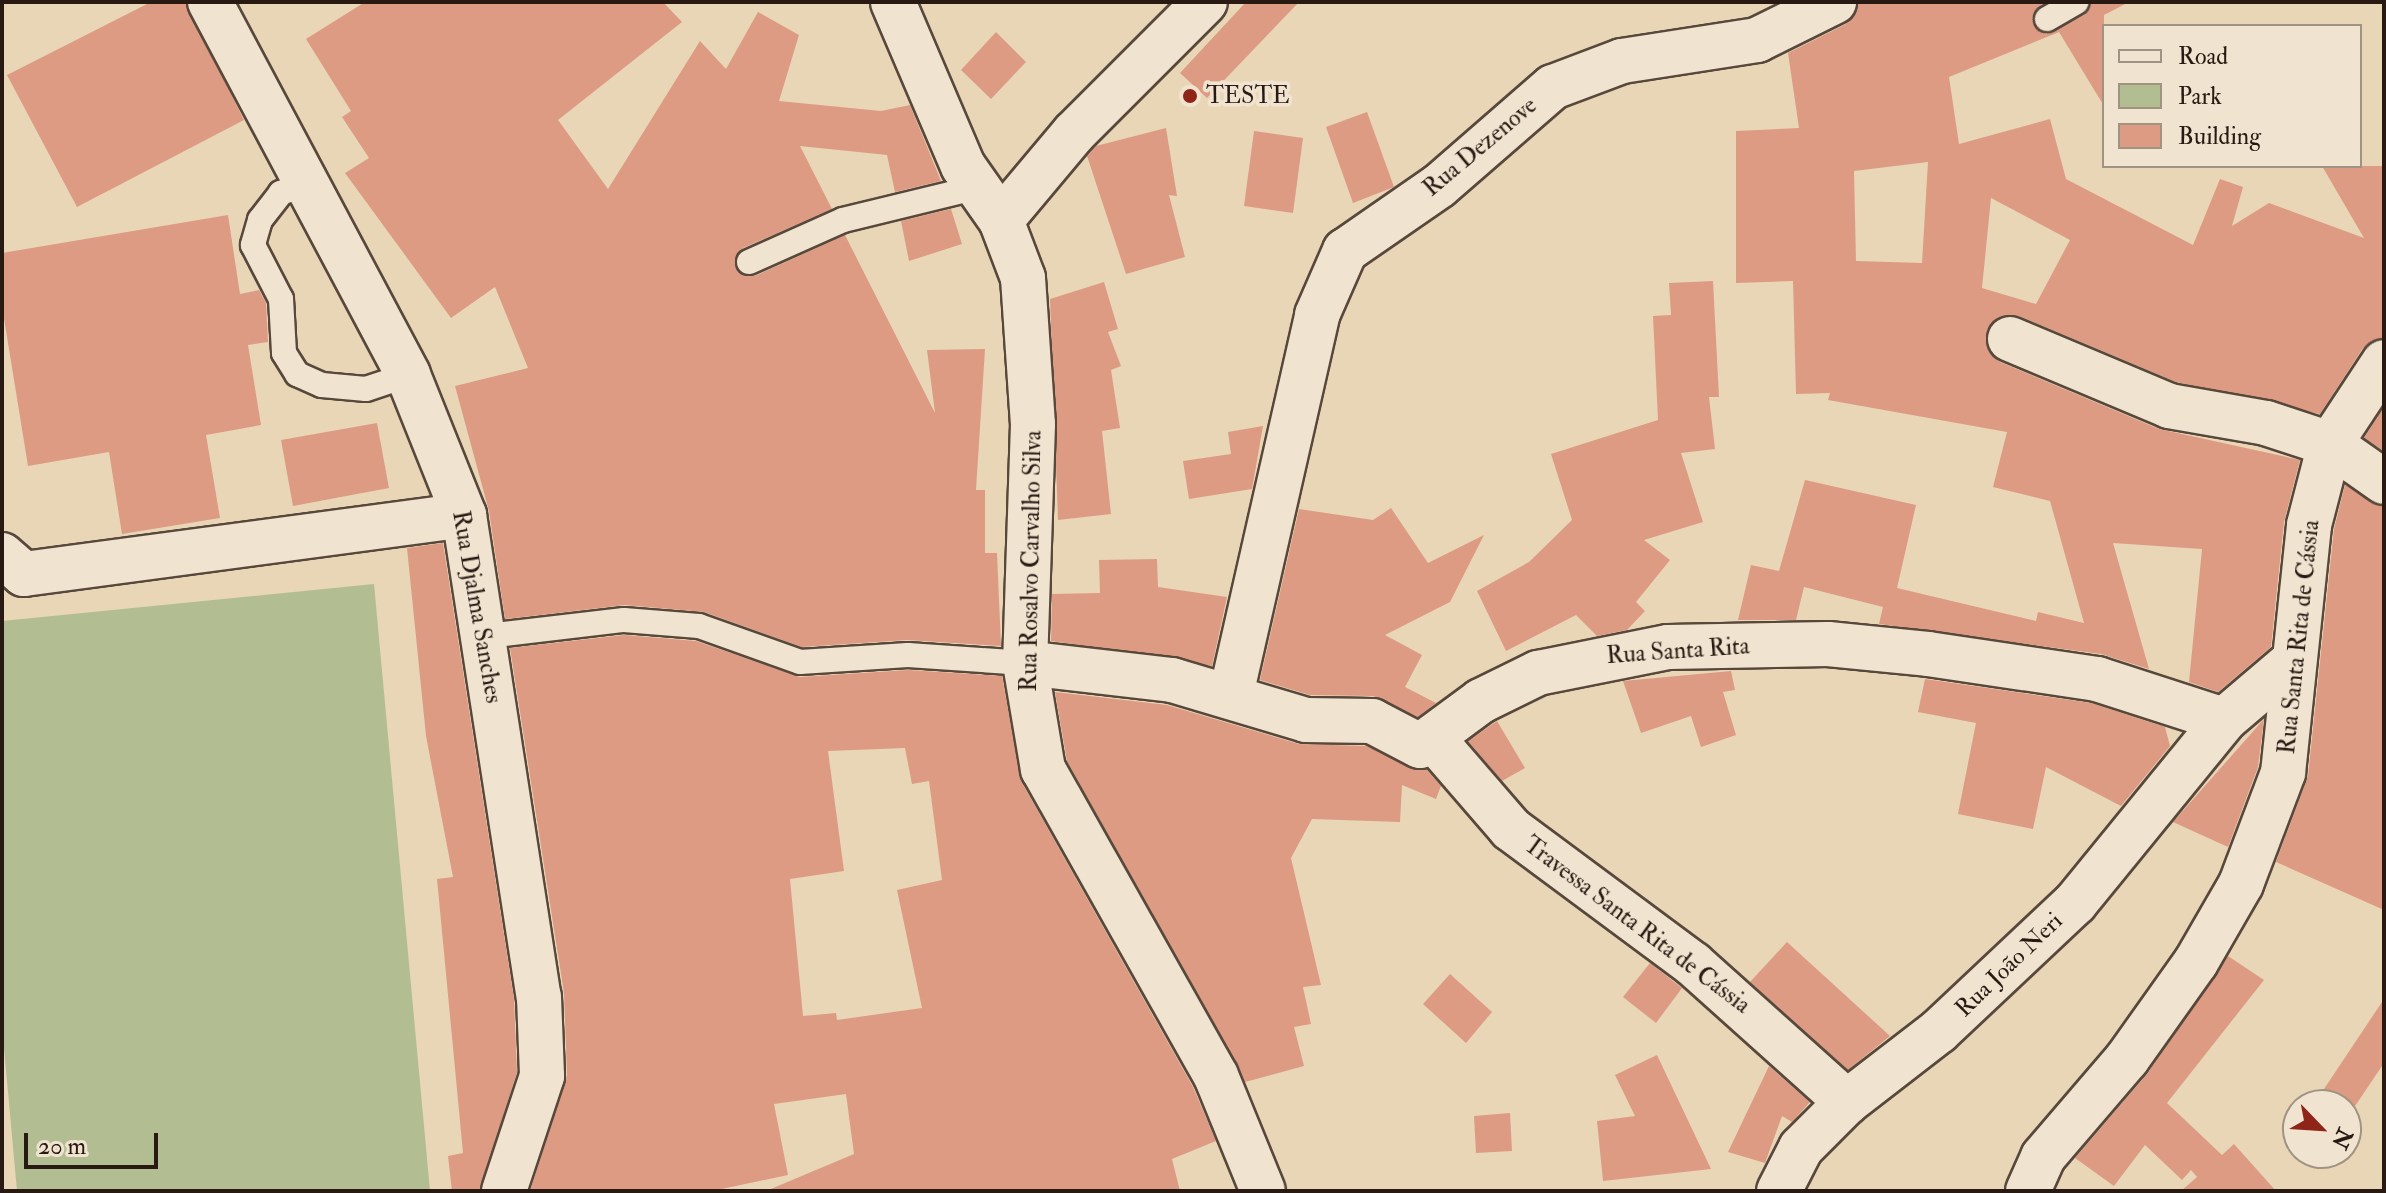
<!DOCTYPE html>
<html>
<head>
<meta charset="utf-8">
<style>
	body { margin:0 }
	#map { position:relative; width:2386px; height:1193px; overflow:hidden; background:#e8d6b6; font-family:"IM FELL Double Pica",serif }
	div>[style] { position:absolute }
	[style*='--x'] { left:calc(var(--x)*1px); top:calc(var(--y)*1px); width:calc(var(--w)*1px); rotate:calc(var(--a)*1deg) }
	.green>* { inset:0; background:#b2be91 }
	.building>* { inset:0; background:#dd9b84 }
	.roads { filter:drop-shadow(2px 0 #58483c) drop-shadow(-2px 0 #58483c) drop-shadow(0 2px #58483c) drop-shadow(0 -2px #58483c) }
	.lane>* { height:24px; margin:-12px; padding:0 12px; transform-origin:12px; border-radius:12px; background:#f0e4d0 }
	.street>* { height:44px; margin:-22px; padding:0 22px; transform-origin:22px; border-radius:22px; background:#f0e4d0 }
	.dots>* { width:22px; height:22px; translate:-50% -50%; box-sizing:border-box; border:4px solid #f0e4d0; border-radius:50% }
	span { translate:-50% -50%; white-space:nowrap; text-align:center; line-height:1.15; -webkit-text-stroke:7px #f0e4d0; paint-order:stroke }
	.poi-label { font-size:24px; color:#281913 }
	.left { translate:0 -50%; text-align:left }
	.street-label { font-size:24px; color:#281913 }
	.frame { position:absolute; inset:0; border:4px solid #281913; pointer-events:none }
	.legend { position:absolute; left:2102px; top:24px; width:260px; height:144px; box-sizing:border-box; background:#f0e4d0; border:2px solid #a09384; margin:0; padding:10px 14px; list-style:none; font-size:24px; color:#281913 }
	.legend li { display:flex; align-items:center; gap:16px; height:40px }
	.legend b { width:40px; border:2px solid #a09384 }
	.north { position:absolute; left:2282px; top:1089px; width:80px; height:80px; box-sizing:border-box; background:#f0e4d0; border:2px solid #a09384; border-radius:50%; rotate:115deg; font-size:22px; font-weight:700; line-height:32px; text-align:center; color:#281913 }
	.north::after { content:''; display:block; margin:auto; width:28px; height:36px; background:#8f2418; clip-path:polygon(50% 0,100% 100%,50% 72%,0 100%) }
	.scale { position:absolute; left:24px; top:1133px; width:134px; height:36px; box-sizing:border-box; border:4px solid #281913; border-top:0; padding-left:10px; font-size:24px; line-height:28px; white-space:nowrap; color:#281913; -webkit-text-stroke:6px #f0e4d0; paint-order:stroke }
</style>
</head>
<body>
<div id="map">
	<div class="green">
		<div style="clip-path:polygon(374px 584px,430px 1191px,17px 1191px,2px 1026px,2px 621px)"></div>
	</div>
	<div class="building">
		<div style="clip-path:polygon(151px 2px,185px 2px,244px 120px,77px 207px,7px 75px)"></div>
		<div style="clip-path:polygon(365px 2px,663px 2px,682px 22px,558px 120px,608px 189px,700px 41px,726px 69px,758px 12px,799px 35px,779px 101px,881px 111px,910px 105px,941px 181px,895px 192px,887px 155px,800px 146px,832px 209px,743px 248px,735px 267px,755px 276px,845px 235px,935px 413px,927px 350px,985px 349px,976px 490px,985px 490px,985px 553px,997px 553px,1001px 646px,907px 640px,802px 647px,704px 612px,625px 605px,505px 619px,489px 511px,455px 386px,528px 368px,495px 287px,451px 318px,345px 173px,369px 158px,342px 117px,351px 111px,306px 39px)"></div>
		<div style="clip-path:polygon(1246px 2px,1299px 2px,1207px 98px,1180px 73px)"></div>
		<div style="clip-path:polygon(evenodd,1859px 2px,2046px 2px,2032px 18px,2046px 34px,2084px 15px,2091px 2px,2129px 2px,2104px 15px,2104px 106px,2059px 32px,1949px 77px,1959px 144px,2050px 119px,2066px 179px,2193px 245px,2220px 179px,2243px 187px,2232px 226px,2269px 203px,2364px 238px,2322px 166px,2384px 166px,2384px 337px,2363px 348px,2320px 414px,2176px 382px,2019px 316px,1996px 319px,1987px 330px,1990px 353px,2000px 362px,2159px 429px,2300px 460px,2284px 522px,2271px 647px,2218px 692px,2189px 682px,2202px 549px,2113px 543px,2149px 669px,2101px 654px,1879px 624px,1883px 607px,1804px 587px,1796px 620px,1738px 620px,1751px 565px,1779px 571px,1805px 480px,1916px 505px,1897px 588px,2036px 621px,2038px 612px,2084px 623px,2050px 501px,1993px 487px,2007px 432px,1828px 400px,1830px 393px,1796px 394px,1793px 281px,1736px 283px,1736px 131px,1799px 128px,1788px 53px,1846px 24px,1859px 2px,1928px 162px,1922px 263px,1856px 261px,1854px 171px,1928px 162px,1859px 2px,1991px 198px,2070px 240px,2036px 304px,1982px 288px,1991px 198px)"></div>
		<div style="clip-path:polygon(996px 32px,1026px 62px,991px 99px,961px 70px)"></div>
		<div style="clip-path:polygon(1367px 112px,1394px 187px,1353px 203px,1326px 127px)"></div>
		<div style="clip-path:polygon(1166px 128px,1177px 196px,1169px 195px,1185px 257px,1126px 274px,1087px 156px,1096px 146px)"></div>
		<div style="clip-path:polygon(1254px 131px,1303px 138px,1293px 213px,1244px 206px)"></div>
		<div style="clip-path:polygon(951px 209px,962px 244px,909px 261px,901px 221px)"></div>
		<div style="clip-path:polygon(228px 215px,240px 294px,259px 290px,266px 303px,268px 342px,248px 345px,261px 425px,206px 435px,220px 518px,122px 534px,109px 452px,28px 466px,2px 306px,2px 253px)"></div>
		<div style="clip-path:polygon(1713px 281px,1719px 397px,1709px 397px,1715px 449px,1681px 453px,1703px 522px,1644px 540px,1670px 560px,1636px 602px,1645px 611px,1627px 630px,1597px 636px,1576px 615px,1506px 651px,1477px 591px,1529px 562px,1572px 520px,1551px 454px,1658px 420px,1653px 316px,1671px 315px,1669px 283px)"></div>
		<div style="clip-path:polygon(1104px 282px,1118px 329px,1108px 332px,1121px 366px,1111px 370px,1120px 428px,1102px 431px,1111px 514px,1058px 520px,1050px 299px)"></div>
		<div style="clip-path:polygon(2384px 407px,2384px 451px,2364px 438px)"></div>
		<div style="clip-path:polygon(377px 423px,389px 488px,293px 506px,281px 440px)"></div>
		<div style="clip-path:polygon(1263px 426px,1252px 489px,1189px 499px,1183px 461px,1231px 454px,1228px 432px)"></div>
		<div style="clip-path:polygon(2345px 485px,2384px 507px,2384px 910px,2276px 862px,2308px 776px,2334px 529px)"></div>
		<div style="clip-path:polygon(1391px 508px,1428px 563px,1484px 535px,1450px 602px,1385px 635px,1422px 655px,1405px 687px,1436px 703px,1418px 717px,1373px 696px,1310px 695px,1260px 680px,1299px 509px,1373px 520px)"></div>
		<div style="clip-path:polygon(443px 543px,514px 999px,517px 1072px,480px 1191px,452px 1191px,448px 1156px,463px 1153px,437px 879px,453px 877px,426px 736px,407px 548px)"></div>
		<div style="clip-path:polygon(1157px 559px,1158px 587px,1227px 597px,1212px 666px,1051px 641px,1052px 594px,1100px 593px,1099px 560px)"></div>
		<div style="clip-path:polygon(evenodd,624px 635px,696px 641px,800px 677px,908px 670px,1002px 676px,1021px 781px,1193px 1087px,1216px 1141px,1172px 1159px,1180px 1191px,766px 1191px,854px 1154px,846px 1094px,774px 1104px,788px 1175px,712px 1191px,530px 1191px,567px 1075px,564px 993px,510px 648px,624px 635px,905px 748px,912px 784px,929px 781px,942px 880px,897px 890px,922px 1008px,837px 1020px,836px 1013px,803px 1016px,790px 879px,844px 871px,828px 751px,905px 748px)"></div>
		<div style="clip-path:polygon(1731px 671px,1735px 690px,1723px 692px,1736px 735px,1701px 747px,1691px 716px,1641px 733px,1623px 681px)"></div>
		<div style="clip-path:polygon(1925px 679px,2091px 703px,2165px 727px,2170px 746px,2121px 806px,2046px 767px,2033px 829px,1958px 814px,1976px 723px,1918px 712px)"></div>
		<div style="clip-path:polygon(1055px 692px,1167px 705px,1299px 744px,1366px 746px,1426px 769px,1441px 786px,1436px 799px,1402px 785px,1400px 822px,1312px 819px,1291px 858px,1321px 985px,1303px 987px,1311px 1024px,1294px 1027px,1304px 1066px,1245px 1082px,1067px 761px)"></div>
		<div style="clip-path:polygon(2264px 719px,2258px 767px,2228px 847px,2173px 822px)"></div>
		<div style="clip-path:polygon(1497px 721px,1525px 768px,1502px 781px,1468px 741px)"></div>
		<div style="clip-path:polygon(1787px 942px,1890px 1036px,1848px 1070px,1750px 982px)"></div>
		<div style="clip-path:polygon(2228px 956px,2264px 980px,2167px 1103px,2222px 1155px,2234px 1144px,2276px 1191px,2181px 1191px,2197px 1177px,2191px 1170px,2182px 1180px,2145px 1145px,2114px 1186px,2075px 1158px,2147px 1074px)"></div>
		<div style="clip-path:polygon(1650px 963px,1682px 988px,1656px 1023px,1623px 997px)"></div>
		<div style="clip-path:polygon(1450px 974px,1492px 1012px,1466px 1043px,1423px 1004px)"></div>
		<div style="clip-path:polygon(2384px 999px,2384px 1063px,2349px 1115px,2346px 1105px,2320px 1095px)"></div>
		<div style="clip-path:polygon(1657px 1055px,1711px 1169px,1603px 1181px,1597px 1121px,1635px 1116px,1615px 1075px)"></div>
		<div style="clip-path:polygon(1769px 1066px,1810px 1102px,1792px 1122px,1782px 1116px,1765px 1163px,1728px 1152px)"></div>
		<div style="clip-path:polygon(1510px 1113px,1512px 1151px,1476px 1153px,1474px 1116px)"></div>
	</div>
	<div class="roads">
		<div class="lane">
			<div style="--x:2047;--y:19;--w:34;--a:-30"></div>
			<div style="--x:311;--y:183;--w:32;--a:162"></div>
			<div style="--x:281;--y:193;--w:34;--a:128"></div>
			<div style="--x:260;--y:220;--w:26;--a:106"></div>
			<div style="--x:253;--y:245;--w:61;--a:62.6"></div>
			<div style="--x:281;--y:299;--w:54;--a:86.8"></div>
			<div style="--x:284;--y:353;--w:25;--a:58"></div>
			<div style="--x:297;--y:374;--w:27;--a:24"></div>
			<div style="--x:322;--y:385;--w:44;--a:5.2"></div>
			<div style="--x:366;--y:389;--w:44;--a:-18.4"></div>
			<div style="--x:749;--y:262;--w:103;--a:-24.1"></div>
			<div style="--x:843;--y:220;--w:139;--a:-13.7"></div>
			<div style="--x:487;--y:636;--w:138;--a:-6.7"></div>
			<div style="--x:624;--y:620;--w:75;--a:4.6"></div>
			<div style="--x:699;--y:626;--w:107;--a:19.6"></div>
			<div style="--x:800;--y:662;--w:108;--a:-3.7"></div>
			<div style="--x:908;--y:655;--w:117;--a:3.9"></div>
		</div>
		<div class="street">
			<div style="--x:210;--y:2;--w:422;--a:62"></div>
			<div style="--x:408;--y:375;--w:151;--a:68.2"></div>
			<div style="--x:464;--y:515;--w:488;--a:81.2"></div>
			<div style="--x:539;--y:997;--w:79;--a:87.8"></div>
			<div style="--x:542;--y:1076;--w:121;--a:108.3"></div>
			<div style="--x:893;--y:2;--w:178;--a:66.9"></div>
			<div style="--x:963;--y:166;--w:66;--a:54.9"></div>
			<div style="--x:1001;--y:220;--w:62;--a:69.2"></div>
			<div style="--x:1023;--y:278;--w:146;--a:86.1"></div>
			<div style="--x:1033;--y:424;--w:239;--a:91.9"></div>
			<div style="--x:1025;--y:663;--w:108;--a:80.4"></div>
			<div style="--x:1043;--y:769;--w:352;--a:60.6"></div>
			<div style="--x:1216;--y:1076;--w:124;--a:67.8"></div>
			<div style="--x:1001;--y:220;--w:114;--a:-50"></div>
			<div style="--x:1074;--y:133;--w:185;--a:-45"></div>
			<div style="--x:2010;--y:339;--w:173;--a:22.8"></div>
			<div style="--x:2169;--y:406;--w:98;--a:9.9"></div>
			<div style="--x:2266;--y:423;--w:67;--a:18.2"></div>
			<div style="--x:2330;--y:444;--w:66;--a:35.1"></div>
			<div style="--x:2;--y:555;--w:29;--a:41"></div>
			<div style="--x:24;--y:574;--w:444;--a:-7.6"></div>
			<div style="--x:1025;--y:663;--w:148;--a:6.6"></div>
			<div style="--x:1172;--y:680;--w:140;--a:16.6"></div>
			<div style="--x:1306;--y:720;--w:66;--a:0.9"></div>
			<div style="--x:1372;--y:721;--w:54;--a:27.5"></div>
			<div style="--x:1420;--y:746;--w:76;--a:-36.4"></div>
			<div style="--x:1481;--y:701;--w:64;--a:-26.2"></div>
			<div style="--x:1538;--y:673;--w:133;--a:-11.3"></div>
			<div style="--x:1668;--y:647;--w:160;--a:-1.1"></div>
			<div style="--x:1828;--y:644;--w:100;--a:5.7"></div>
			<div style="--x:1928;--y:654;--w:171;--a:8.4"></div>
			<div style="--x:2097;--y:679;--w:133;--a:17.9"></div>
			<div style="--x:2224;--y:720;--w:88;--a:-40.4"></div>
			<div style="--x:1231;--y:695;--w:390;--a:-77.2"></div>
			<div style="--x:1317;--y:315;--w:70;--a:-66.4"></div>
			<div style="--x:1345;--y:251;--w:114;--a:-34.7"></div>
			<div style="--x:1439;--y:186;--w:151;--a:-41"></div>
			<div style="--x:1553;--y:87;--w:74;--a:-20.6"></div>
			<div style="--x:1622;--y:61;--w:137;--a:-8.8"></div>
			<div style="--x:1757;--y:40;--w:86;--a:-26.3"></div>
			<div style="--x:1435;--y:741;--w:116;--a:49.2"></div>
			<div style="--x:1511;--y:829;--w:227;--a:36.6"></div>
			<div style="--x:1693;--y:964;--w:207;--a:41.9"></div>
			<div style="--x:1779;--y:1191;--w:48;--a:-62.9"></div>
			<div style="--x:1801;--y:1148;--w:65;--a:-45"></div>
			<div style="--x:1847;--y:1102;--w:116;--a:-37.7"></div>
			<div style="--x:1939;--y:1031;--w:187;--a:-43.3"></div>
			<div style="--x:2075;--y:903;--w:236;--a:-50.8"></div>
			<div style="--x:2028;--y:1191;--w:37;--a:-66"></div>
			<div style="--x:2043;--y:1157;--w:129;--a:-49.4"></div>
			<div style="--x:2127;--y:1059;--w:119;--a:-54.6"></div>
			<div style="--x:2196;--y:962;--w:90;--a:-60"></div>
			<div style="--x:2241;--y:884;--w:119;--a:-69.3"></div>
			<div style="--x:2283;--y:773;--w:249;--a:-84"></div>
			<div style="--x:2309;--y:525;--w:84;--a:-75.5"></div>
			<div style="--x:2330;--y:444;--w:98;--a:-56.6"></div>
		</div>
	</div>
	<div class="dots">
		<div style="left:1190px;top:96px;background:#8f2418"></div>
	</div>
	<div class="poi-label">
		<span class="left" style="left:1206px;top:96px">TESTE</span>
	</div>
	<div class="street-label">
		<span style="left:1480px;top:147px;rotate:-40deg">Rua Dezenove</span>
		<span style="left:1031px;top:561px;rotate:-89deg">Rua Rosalvo Carvalho Silva</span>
		<span style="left:477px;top:607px;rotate:80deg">Rua Djalma Sanches</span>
		<span style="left:2299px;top:637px;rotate:-84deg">Rua Santa Rita de Cássia</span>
		<span style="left:1678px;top:651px;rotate:-4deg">Rua Santa Rita</span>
		<span style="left:1637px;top:925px;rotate:37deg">Travessa Santa Rita de Cássia</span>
		<span style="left:2009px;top:965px;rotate:-44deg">Rua João Neri</span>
	</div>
	<div class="frame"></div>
	<ul class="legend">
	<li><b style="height:10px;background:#f0e4d0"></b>Road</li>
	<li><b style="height:22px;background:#b2be91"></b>Park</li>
	<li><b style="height:22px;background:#dd9b84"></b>Building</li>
	</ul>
	<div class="north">N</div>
	<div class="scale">20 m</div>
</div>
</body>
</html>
